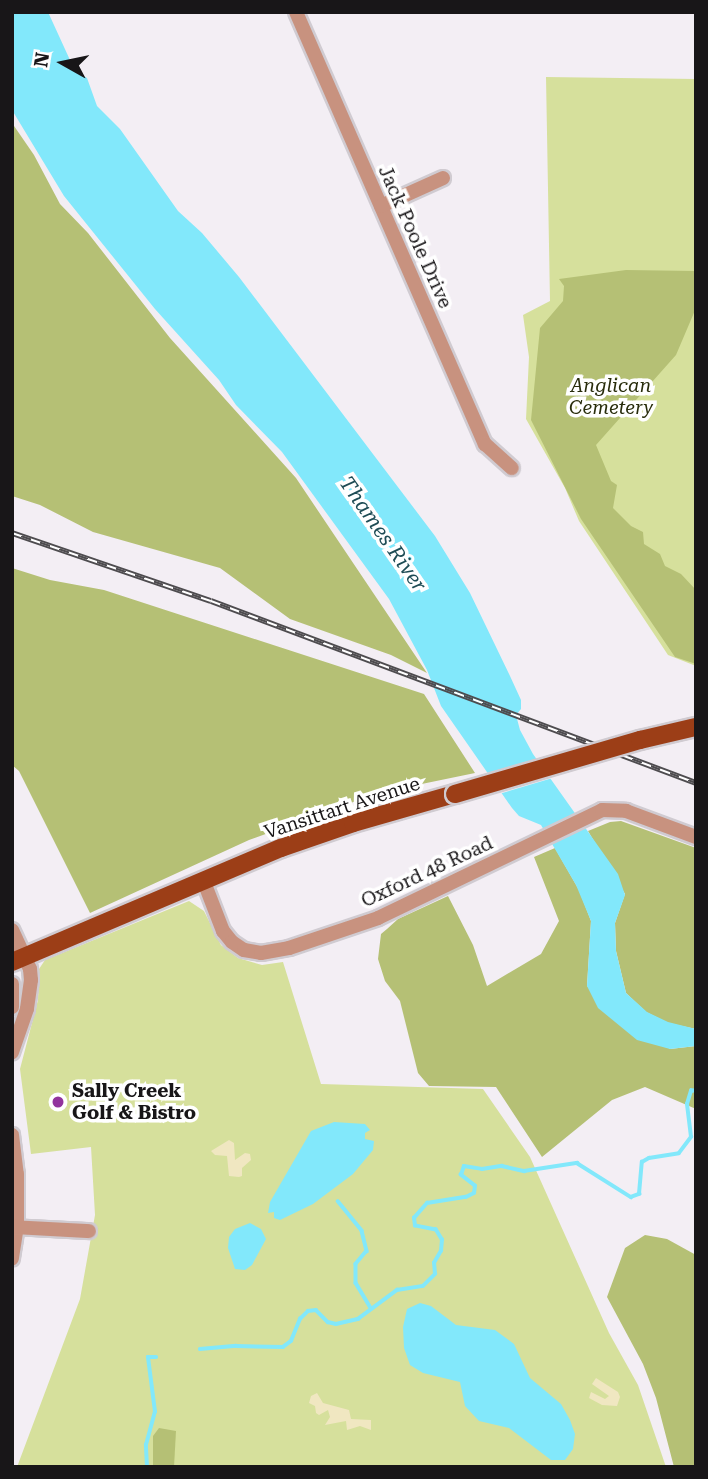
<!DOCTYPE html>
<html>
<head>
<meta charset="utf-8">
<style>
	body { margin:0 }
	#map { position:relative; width:708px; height:1479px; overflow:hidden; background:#f3eef4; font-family:"Roboto Serif",serif }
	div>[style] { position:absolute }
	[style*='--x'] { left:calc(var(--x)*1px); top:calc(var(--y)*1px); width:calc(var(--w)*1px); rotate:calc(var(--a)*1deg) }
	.green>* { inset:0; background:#d6e09c }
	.forest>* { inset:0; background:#b5c075 }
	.sand>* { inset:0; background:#f0e7c1 }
	.water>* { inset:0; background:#82e8fb }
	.pier>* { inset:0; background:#f3eef4 }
	.stream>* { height:3.5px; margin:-1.75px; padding:0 1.75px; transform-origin:1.75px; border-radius:1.75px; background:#82e8fb }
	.roads { filter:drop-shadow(2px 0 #d0cbd1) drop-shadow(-2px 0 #d0cbd1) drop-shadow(0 2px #d0cbd1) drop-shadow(0 -2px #d0cbd1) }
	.minor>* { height:14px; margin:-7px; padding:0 7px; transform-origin:7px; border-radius:7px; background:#c8927f }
	.major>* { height:18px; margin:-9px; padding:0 9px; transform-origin:9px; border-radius:9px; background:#9c3e17 }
	.rail>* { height:6px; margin-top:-3px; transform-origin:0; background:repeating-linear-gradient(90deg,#fff 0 10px,#4e4c4f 0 20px); box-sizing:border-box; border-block:2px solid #4e4c4f }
	.bridges { filter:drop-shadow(2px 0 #d0cbd1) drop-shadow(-2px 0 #d0cbd1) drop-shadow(0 2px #d0cbd1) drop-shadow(0 -2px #d0cbd1) }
	.major-bridge>* { height:18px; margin:-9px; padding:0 9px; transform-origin:9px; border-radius:9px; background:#9c3e17 }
	.dots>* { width:19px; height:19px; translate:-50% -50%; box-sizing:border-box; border:4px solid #fff; border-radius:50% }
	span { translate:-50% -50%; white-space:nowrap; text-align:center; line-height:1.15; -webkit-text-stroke:7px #fff; paint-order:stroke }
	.street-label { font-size:19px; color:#181618 }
	.park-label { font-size:19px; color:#282c0b; font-style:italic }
	.poi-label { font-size:19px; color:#181618; font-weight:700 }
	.left { translate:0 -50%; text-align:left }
	.water-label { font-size:21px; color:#1e4c55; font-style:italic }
	.frame { position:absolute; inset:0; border:14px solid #181618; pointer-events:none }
	.north { position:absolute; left:28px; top:28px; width:70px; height:70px; -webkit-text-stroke:5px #fff; paint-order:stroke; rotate:279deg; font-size:19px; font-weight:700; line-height:28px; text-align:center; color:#181618 }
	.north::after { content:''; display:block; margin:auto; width:24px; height:32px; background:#181618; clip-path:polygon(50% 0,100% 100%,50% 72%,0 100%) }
</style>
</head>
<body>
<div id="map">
	<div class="green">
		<div style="clip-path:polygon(546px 77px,696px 79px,696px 666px,668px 655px,579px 521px,565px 488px,526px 419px,529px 357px,523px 315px,550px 301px)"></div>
		<div style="clip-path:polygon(189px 901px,204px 911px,221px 945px,238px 958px,262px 965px,283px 962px,321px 1084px,483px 1089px,530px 1157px,609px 1333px,638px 1385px,666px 1467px,17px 1467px,80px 1299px,95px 1215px,91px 1147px,31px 1154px,20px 1069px,38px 1000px,39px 969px,45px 960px)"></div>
	</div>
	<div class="forest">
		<div style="clip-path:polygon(12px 123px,34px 155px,60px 204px,88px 233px,170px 338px,296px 478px,427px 673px,391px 655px,290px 619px,220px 568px,93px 532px,40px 505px,12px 496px)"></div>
		<div style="clip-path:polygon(626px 270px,696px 271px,696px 308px,676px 355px,596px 445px,611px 481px,617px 485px,613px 508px,631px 526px,643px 532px,644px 544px,660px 554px,665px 566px,681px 574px,696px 590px,696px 664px,675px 657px,581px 519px,531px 420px,540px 328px,563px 301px,564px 286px,559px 279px)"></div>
		<div style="clip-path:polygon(12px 568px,50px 580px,104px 590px,424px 694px,475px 773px,378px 793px,249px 840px,90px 913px,19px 771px,12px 765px)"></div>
		<div style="clip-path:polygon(621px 821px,696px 848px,696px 1029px,668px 1023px,646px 1012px,626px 993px,616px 951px,615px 923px,625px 894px,588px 831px,610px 822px)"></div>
		<div style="clip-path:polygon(555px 848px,579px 890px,591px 921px,587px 986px,670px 1049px,696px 1046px,696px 1109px,645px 1087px,612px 1100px,542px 1157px,496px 1087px,429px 1086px,418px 1073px,400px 1001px,385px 981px,378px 959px,381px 934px,387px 929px,398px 919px,448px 896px,473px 945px,487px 986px,541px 954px,559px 921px,534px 857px)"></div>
		<div style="clip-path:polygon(645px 1235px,667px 1239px,696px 1255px,696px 1467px,674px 1467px,656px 1398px,643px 1364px,607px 1297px,625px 1248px)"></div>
		<div style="clip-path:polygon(159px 1428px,176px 1431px,174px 1467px,153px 1467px,153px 1436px)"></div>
	</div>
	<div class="sand">
		<div style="clip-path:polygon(229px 1140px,234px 1143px,235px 1160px,245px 1153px,250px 1154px,251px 1160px,242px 1168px,242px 1176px,239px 1177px,229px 1176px,227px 1156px,215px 1155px,211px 1151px)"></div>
		<div style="clip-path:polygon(596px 1378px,618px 1392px,620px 1397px,617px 1406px,602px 1405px,589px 1398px,591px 1392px,605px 1399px,609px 1396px,592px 1384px)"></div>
		<div style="clip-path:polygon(317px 1393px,323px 1403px,349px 1410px,351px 1419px,371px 1420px,371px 1430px,360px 1426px,347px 1430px,346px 1421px,325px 1425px,330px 1417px,328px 1410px,319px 1415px,316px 1413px,315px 1406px,309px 1403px,311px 1396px)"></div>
	</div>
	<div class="water">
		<div style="clip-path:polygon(12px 12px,48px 12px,75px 71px,87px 78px,97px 106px,120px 129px,178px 211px,202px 233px,239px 277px,435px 536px,470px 593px,510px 676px,521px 700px,521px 709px,516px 715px,520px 730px,533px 754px,618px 874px,625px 895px,615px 923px,616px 951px,626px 993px,647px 1012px,668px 1022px,696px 1029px,696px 1046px,670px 1049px,637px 1040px,598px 1008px,587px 986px,591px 921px,576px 885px,541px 825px,519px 816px,512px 808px,441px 706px,427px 670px,389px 599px,282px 452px,236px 405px,219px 380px,155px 309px,64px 196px,12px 110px)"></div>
		<div style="clip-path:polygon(334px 1122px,365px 1124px,370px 1130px,365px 1133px,365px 1139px,374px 1141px,373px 1150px,353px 1174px,313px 1204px,280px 1220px,274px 1218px,274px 1212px,268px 1213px,270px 1202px,311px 1131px)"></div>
		<div style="clip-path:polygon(250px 1223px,261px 1229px,266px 1239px,252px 1265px,245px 1270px,235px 1269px,228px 1248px,229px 1237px,235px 1229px)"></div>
		<div style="clip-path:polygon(420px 1303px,431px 1306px,456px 1325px,495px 1330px,514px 1344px,530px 1378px,561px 1404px,570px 1420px,575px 1434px,573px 1449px,565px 1460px,551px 1460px,509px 1428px,479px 1421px,465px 1406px,460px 1382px,423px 1373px,410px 1365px,404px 1348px,403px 1327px,407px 1309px)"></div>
	</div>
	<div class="pier">
		<div style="clip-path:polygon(541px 758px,556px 777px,499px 794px,485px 774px)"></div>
	</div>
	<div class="stream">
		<div style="--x:338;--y:1201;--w:38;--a:51"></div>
		<div style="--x:362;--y:1231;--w:21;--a:76"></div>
		<div style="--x:367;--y:1251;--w:17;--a:130"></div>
		<div style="--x:356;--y:1264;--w:19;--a:90"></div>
		<div style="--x:356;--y:1283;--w:29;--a:59"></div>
		<div style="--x:200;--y:1349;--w:36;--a:-5"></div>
		<div style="--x:236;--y:1346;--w:47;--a:1.2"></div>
		<div style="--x:283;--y:1347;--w:10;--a:-37"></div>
		<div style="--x:291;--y:1341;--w:24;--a:-68"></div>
		<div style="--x:300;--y:1319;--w:11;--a:-45"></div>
		<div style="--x:308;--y:1311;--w:8;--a:-7"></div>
		<div style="--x:316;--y:1310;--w:17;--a:45"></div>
		<div style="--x:328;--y:1322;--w:8;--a:14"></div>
		<div style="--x:336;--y:1324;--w:23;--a:-13"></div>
		<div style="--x:358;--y:1319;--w:49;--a:-36.6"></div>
		<div style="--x:397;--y:1290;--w:26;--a:-9"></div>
		<div style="--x:423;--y:1286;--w:17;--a:-45"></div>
		<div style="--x:435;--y:1274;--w:11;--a:-95"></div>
		<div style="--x:434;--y:1263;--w:14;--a:-60"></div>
		<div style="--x:441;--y:1251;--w:11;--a:-85"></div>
		<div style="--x:442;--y:1240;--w:12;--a:-121"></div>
		<div style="--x:436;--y:1230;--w:21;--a:-169"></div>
		<div style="--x:415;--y:1226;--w:8;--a:-97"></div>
		<div style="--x:414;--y:1218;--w:20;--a:-49"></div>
		<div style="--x:427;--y:1203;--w:39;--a:-9"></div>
		<div style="--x:466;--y:1197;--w:9;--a:-27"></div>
		<div style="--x:474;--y:1193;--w:7;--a:-82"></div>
		<div style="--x:475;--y:1186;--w:18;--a:-142"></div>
		<div style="--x:461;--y:1175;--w:9;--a:-72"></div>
		<div style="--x:464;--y:1166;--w:18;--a:9"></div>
		<div style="--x:482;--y:1169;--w:20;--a:-9"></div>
		<div style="--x:502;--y:1166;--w:23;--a:13"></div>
		<div style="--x:524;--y:1171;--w:54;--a:-8.6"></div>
		<div style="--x:577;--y:1163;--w:64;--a:32.2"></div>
		<div style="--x:631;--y:1197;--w:9;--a:-21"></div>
		<div style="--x:639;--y:1194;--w:32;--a:-85"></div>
		<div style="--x:642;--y:1162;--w:8;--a:-30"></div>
		<div style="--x:649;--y:1158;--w:30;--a:-9"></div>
		<div style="--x:679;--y:1153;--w:20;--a:-53"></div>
		<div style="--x:691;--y:1137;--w:33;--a:-97"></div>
		<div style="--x:687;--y:1104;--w:14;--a:-73"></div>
		<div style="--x:691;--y:1091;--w:5;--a:-11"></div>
		<div style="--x:147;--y:1467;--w:22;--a:-93"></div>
		<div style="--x:146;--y:1445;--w:34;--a:-75"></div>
		<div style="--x:155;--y:1412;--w:55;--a:-97.3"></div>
		<div style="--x:148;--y:1357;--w:8;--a:0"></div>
	</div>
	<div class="roads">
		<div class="minor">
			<div style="--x:296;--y:12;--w:472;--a:66.4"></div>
			<div style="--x:485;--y:444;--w:36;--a:42"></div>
			<div style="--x:381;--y:206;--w:68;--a:-24.3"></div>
			<div style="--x:204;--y:882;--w:53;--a:68.8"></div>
			<div style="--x:223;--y:931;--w:14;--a:51"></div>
			<div style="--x:232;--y:942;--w:14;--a:34"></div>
			<div style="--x:244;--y:950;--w:17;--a:10"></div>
			<div style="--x:261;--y:953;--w:28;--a:-10"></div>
			<div style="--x:289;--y:948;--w:94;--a:-18.6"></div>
			<div style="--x:378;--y:918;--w:249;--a:-25.7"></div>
			<div style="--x:602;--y:810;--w:24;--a:2"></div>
			<div style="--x:626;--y:811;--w:75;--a:20.4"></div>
			<div style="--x:12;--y:930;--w:43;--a:65.2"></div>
			<div style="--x:30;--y:969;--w:11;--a:85"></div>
			<div style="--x:31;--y:980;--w:29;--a:98"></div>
			<div style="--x:27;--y:1009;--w:46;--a:109.2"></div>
			<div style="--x:12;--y:984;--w:23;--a:90"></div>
			<div style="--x:12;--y:1135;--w:39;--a:83"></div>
			<div style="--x:17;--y:1174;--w:52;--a:90"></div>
			<div style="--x:17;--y:1226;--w:33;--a:99"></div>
			<div style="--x:12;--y:1227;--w:77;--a:3"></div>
		</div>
		<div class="major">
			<div style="--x:12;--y:962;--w:292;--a:-23"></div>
			<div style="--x:281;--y:848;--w:76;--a:-19.1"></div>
			<div style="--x:353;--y:823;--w:106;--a:-15.9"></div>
		</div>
	</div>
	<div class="rail">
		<div style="--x:12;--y:533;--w:210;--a:18.9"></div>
		<div style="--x:211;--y:601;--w:518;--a:20.57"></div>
	</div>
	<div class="bridges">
		<div class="major-bridge">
			<div style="--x:455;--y:794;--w:193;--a:-16.3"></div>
			<div style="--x:640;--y:740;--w:57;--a:-13.1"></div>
		</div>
	</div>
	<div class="dots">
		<div style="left:58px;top:1102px;background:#92349d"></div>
	</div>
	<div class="street-label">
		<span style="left:415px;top:237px;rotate:66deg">Jack Poole Drive</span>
		<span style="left:342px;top:808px;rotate:-18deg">Vansittart Avenue</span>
		<span style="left:427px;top:872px;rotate:-25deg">Oxford 48 Road</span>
	</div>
	<div class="park-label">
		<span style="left:611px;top:397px">Anglican<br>Cemetery</span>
	</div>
	<div class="poi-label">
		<span class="left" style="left:72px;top:1102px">Sally Creek<br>Golf &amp; Bistro</span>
	</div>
	<div class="water-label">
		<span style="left:383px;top:534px;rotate:55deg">Thames River</span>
	</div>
	<div class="frame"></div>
	<div class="north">N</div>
</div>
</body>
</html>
